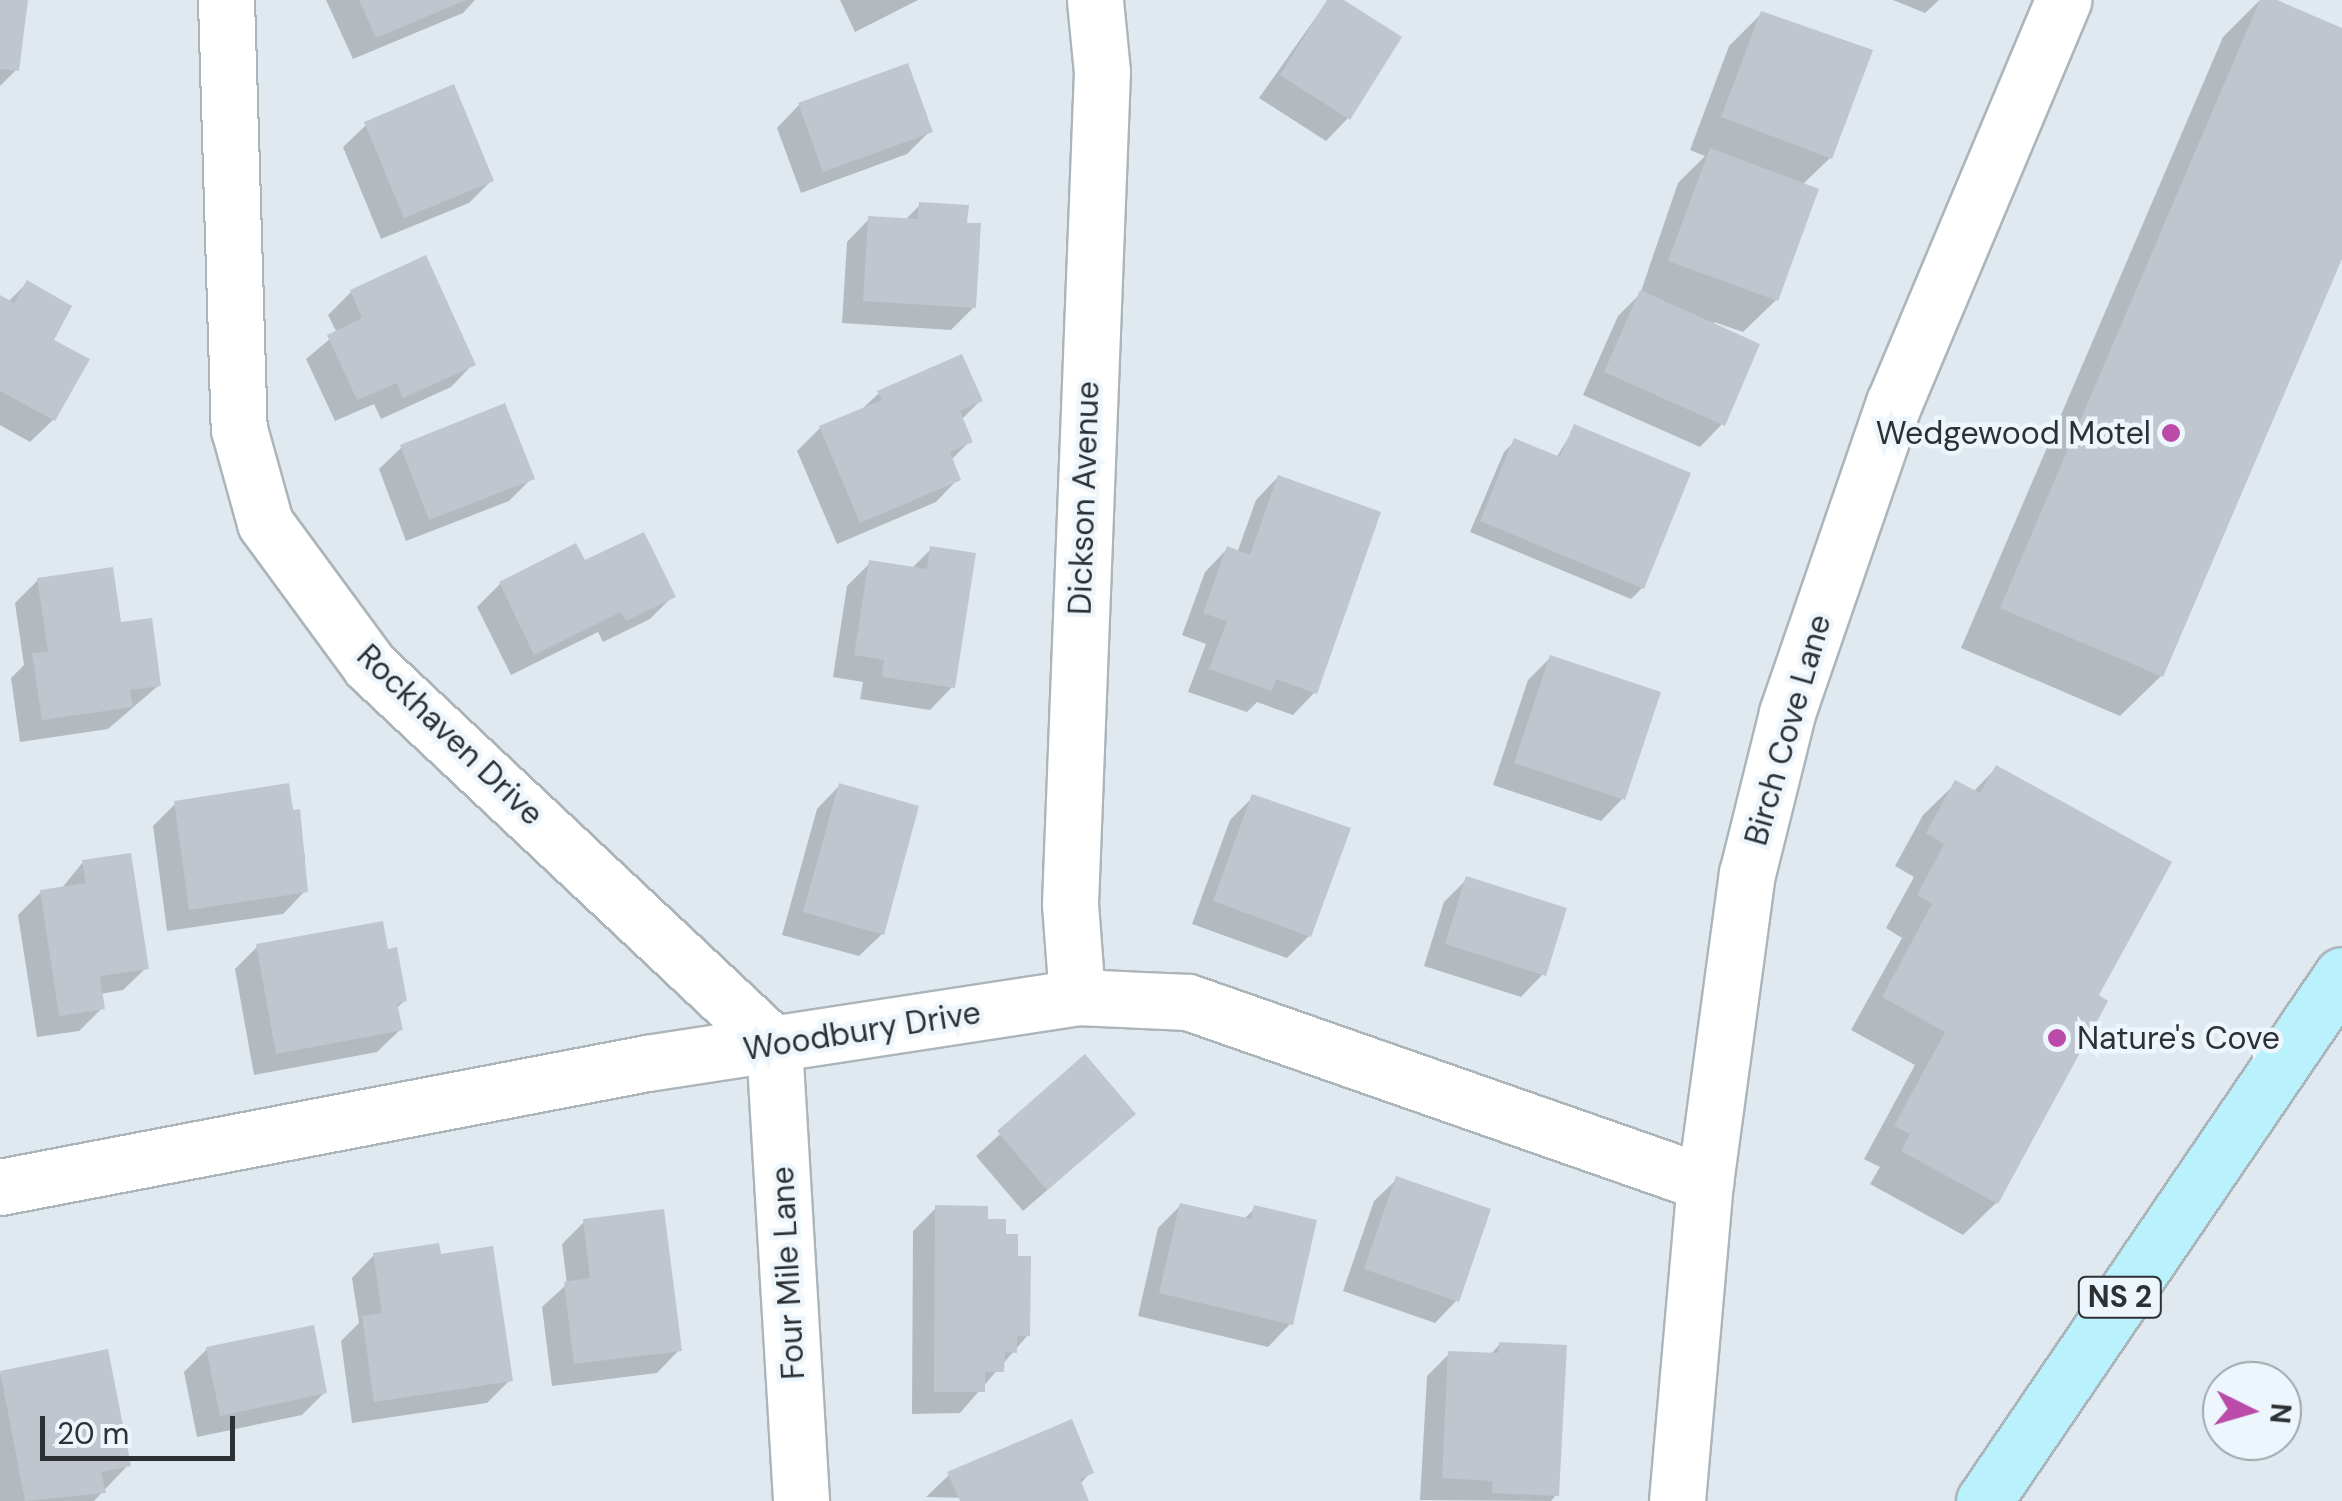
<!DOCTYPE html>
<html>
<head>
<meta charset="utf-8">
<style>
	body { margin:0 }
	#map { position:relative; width:2342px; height:1501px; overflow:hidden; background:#dfe9ef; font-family:"DM Sans",sans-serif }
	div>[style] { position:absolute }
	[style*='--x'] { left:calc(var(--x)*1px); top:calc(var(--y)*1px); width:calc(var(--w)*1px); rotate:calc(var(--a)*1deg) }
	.shadow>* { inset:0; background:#0003 }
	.building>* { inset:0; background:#bfc6ce }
	.roads { filter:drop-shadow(2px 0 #abb5ba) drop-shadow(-2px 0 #abb5ba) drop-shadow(0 2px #abb5ba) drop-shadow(0 -2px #abb5ba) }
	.street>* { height:55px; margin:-27.5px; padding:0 27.5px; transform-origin:27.5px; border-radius:27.5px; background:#fff }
	.primary>* { height:55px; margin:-27.5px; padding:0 27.5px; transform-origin:27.5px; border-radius:27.5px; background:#b9f1fc }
	.dots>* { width:28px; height:28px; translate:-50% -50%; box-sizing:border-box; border:5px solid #ecf6fc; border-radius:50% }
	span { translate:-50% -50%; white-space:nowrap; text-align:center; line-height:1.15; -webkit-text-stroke:9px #ecf6fc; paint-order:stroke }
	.shield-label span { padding:2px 8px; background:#ecf6fc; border:2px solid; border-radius:8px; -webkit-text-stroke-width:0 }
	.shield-label { font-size:30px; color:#2d3133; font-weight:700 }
	.poi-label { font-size:32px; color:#2d3133 }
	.right { translate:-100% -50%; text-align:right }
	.left { translate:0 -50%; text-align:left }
	.street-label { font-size:32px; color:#2d3133 }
	.north { position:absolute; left:2202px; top:1361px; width:100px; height:100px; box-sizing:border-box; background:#ecf6fc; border:2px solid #a0a7ac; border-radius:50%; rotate:95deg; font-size:28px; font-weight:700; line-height:40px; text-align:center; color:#2d3133 }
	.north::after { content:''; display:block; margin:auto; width:35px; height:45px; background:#ba4ba9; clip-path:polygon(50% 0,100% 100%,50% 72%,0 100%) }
	.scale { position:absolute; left:40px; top:1416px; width:195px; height:45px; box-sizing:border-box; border:5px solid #2d3133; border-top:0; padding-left:12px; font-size:30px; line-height:35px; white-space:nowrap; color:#2d3133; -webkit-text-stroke:8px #ecf6fc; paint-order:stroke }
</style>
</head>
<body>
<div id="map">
	<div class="shadow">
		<div style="clip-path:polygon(0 0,25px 0,16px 70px,0 86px)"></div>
		<div style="clip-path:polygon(326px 0,475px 0,463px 13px,353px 59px)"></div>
		<div style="clip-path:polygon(840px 0,918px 0,855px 32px)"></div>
		<div style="clip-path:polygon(1328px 0,1339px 0,1348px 118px,1326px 141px,1259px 98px)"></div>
		<div style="clip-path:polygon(1893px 0,1939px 0,1925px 13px)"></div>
		<div style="clip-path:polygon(2260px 0,2342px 31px,2342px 253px,2161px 676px,2120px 716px,1961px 648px,2223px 37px)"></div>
		<div style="clip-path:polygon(1762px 13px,1830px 158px,1802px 185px,1776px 300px,1743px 332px,1714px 322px,1722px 424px,1700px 447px,1583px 395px,1618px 316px,1640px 294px,1678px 183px,1705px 156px,1690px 150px,1729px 46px)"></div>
		<div style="clip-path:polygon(799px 105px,930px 131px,907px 154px,801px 193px,777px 128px)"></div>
		<div style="clip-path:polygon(366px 125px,491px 181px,469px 203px,381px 239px,343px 147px)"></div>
		<div style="clip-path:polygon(920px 205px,964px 225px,974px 307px,951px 330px,842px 323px,847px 242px,869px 219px,904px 221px)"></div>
		<div style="clip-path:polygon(27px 283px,51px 341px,86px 360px,53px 420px,30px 442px,0 425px,0 298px,8px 302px)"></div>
		<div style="clip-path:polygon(351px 292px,473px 364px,451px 387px,381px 419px,374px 404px,335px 421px,306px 359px,337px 333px,328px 315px)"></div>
		<div style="clip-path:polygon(879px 393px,980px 401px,961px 420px,970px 441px,951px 460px,958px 479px,936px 502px,837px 544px,797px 451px,820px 428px,860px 411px)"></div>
		<div style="clip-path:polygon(1575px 427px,1642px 588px,1631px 599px,1470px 532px,1504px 452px,1515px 441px,1556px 458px)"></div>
		<div style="clip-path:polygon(402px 447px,532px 478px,509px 501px,406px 541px,379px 469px)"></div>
		<div style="clip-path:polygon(1278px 477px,1315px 692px,1293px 715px,1257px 702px,1247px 712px,1188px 692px,1206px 644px,1182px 635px,1205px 572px,1227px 549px,1237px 553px,1256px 500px)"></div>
		<div style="clip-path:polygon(575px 546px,584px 564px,673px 596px,650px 619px,603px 642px,598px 632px,511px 675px,477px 607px,500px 584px)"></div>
		<div style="clip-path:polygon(931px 549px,952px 687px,930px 710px,860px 699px,863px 682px,833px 677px,847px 586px,870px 563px,911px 569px)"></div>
		<div style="clip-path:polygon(38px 580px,119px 625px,159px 685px,108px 729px,20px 742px,11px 678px,24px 665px,15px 603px)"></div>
		<div style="clip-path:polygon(1550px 658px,1623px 798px,1601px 821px,1493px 785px,1528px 680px)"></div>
		<div style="clip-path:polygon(1996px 768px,2096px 996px,2105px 1002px,1996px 1203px,1963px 1235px,1870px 1184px,1880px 1167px,1864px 1159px,1915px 1065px,1851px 1030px,1902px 938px,1886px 928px,1914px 877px,1895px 866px,1923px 815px,1956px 783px,1973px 792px)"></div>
		<div style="clip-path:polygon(287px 786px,305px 856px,305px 891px,283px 914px,167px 931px,153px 826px,175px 804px)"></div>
		<div style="clip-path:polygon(839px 786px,882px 934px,859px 956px,782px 935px,817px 809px)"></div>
		<div style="clip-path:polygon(1253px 797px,1309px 936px,1287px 958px,1192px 924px,1230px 820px)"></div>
		<div style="clip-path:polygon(83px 862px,146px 968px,123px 990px,100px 994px,102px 1008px,79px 1031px,37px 1037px,18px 915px,41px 892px,61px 889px)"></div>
		<div style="clip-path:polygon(1467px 879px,1543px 974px,1521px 997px,1424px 966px,1444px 902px)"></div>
		<div style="clip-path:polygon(258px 946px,386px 952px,405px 1000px,396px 1009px,400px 1030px,377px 1052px,254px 1075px,235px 969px)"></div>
		<div style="clip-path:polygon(1085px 1058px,1110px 1136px,1023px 1211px,976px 1156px)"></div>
		<div style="clip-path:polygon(1397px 1179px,1457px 1300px,1435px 1323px,1343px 1291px,1374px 1201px)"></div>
		<div style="clip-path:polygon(1181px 1205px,1243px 1220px,1255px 1208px,1290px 1324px,1268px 1347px,1138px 1316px,1158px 1228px)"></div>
		<div style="clip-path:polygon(936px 1208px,985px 1222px,1004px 1237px,1016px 1259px,1028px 1335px,960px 1413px,912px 1414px,913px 1231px)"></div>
		<div style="clip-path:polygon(585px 1221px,679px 1350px,657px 1373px,552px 1386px,542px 1307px,567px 1284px,562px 1244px)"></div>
		<div style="clip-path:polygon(374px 1255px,439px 1257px,510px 1380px,487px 1403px,352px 1423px,341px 1341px,359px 1323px,352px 1278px)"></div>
		<div style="clip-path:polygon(1500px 1344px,1556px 1495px,1551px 1501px,1420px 1500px,1427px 1376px,1450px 1353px,1490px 1355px)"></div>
		<div style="clip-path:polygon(207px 1349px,324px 1393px,302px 1415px,197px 1437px,184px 1372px)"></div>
		<div style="clip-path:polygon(106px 1352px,128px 1465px,94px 1501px,0 1501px,0 1374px)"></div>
		<div style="clip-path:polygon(1091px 1472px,1079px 1485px,1087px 1501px,926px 1497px,949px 1475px)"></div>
	</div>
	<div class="building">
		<div style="clip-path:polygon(0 0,28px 0,19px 71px,0 69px)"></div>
		<div style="clip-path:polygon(359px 0,466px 0,376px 38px)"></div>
		<div style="clip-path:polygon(1327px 0,1344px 0,1402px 37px,1350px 120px,1280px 75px)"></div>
		<div style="clip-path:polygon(2260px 0,2277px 0,2342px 28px,2342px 259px,2163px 677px,2000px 608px)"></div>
		<div style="clip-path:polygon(1761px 11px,1873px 50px,1832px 159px,1721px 117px)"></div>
		<div style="clip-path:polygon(908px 63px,933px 132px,823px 172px,798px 103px)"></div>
		<div style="clip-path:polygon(454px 84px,494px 181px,404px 218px,364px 122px)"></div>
		<div style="clip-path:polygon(1710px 148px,1819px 189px,1778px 301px,1668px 261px)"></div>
		<div style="clip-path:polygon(919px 202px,969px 205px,967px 223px,981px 223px,976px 308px,863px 301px,868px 216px,918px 219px)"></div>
		<div style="clip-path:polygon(426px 255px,476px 365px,403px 398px,397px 383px,357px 400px,327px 335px,362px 318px,350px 290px)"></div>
		<div style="clip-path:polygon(27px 280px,72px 306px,54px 340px,90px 359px,55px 421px,0 391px,0 295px,14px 303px)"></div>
		<div style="clip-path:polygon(1640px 290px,1760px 344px,1725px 426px,1604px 372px)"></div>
		<div style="clip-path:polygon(962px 354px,983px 401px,960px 411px,973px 442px,950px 452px,961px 480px,860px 523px,819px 426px,882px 400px,877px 391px)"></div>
		<div style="clip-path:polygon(505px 403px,535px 479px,429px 520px,400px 445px)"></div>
		<div style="clip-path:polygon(1574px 424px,1691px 473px,1644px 589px,1480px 521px,1514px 438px,1560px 457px)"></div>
		<div style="clip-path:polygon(1278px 475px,1381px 512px,1317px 694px,1276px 679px,1272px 691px,1209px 669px,1227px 621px,1203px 613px,1227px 546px,1250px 555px)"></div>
		<div style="clip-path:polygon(644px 532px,676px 597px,626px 621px,621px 612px,534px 655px,499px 582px,576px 543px,585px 560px)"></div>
		<div style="clip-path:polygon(930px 546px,976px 553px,955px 688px,882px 677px,884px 660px,854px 655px,869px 560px,927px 569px)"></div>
		<div style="clip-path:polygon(113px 567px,121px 622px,152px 618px,161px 686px,130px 690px,133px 707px,42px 720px,32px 653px,48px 652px,37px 578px)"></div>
		<div style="clip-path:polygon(1550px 655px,1661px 692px,1625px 800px,1514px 763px)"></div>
		<div style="clip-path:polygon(1996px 765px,2172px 862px,2099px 995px,2108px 1001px,1998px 1204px,1901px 1151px,1910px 1134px,1894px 1126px,1945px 1032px,1882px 997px,1932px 904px,1917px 895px,1944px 844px,1926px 833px,1955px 780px,1980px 793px)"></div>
		<div style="clip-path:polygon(289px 783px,293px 810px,300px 809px,308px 892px,189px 910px,174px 801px)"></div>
		<div style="clip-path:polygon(839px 783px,919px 806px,884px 935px,803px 912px)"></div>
		<div style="clip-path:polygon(1252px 794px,1351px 828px,1311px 937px,1213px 901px)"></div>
		<div style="clip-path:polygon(131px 853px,149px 969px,100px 976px,105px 1009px,59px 1016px,40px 890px,86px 883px,82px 860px)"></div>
		<div style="clip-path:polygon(1466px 876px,1567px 908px,1546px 976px,1445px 944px)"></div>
		<div style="clip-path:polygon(383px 921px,388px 949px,397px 947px,407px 1001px,397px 1003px,403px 1030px,276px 1054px,256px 944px)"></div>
		<div style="clip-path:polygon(1085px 1054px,1136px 1114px,1047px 1190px,997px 1131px)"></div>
		<div style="clip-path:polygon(1396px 1176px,1491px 1209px,1459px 1302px,1364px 1269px)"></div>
		<div style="clip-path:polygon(1180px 1203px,1251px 1219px,1254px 1205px,1317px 1220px,1293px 1325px,1159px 1293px)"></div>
		<div style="clip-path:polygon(935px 1205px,988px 1206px,988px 1219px,1006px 1219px,1006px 1234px,1018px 1234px,1018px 1256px,1031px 1256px,1030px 1336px,1017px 1336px,1017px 1353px,1005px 1352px,1004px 1372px,985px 1372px,985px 1392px,934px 1392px)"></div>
		<div style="clip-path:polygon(664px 1209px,682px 1351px,574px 1364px,564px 1282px,590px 1278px,583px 1219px)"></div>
		<div style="clip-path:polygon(439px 1243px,441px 1254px,493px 1246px,513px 1381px,374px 1402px,362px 1316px,382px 1313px,373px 1253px)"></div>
		<div style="clip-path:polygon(314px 1325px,327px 1393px,220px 1416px,206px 1347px)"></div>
		<div style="clip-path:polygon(1499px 1342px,1567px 1345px,1559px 1496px,1492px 1493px,1493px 1481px,1442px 1478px,1448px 1351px,1498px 1353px)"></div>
		<div style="clip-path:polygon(108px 1349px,131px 1466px,101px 1472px,106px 1493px,25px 1501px,0 1371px)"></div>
		<div style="clip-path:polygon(1072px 1419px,1094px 1473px,1080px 1479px,1089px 1501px,960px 1501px,947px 1472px)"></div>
	</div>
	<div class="roads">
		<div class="street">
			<div style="--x:226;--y:0;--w:429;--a:88.3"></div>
			<div style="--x:239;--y:429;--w:98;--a:74.5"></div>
			<div style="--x:265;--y:523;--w:177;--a:53.7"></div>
			<div style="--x:370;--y:666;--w:554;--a:43.17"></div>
			<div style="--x:1077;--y:997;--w:93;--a:-94.3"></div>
			<div style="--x:1070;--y:904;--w:833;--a:-87.8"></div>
			<div style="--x:1102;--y:72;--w:72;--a:-95.6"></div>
			<div style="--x:774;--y:1045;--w:457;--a:86.6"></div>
			<div style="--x:0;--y:1187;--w:659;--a:-10.85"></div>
			<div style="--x:647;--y:1063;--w:435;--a:-8.7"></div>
			<div style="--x:1077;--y:997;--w:111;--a:2.6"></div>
			<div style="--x:1188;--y:1002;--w:548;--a:19.29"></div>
			<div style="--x:1677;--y:1501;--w:319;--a:-85"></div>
			<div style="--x:1705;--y:1183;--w:312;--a:-82.3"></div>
			<div style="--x:1747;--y:874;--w:166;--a:-76"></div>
			<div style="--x:1787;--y:713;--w:328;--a:-71"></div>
			<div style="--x:1894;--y:403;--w:437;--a:-67.2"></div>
		</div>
		<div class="primary">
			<div style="--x:1984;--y:1501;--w:636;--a:-55.76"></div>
		</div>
	</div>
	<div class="dots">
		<div style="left:2171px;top:433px;background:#ba4ba9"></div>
		<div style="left:2057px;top:1038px;background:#ba4ba9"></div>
	</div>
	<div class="shield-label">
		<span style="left:2120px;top:1297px">NS 2</span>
	</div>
	<div class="poi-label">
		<span class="right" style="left:2151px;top:433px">Wedgewood Motel</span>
		<span class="left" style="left:2077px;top:1038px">Nature's Cove</span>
	</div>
	<div class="street-label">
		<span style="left:1084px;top:498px;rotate:-88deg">Dickson Avenue</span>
		<span style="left:1788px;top:730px;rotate:-74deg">Birch Cove Lane</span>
		<span style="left:450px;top:735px;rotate:44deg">Rockhaven Drive</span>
		<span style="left:862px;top:1031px;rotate:-9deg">Woodbury Drive</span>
		<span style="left:788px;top:1273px;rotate:-93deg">Four Mile Lane</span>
	</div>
	<div class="north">N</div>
	<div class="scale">20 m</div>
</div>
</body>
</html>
